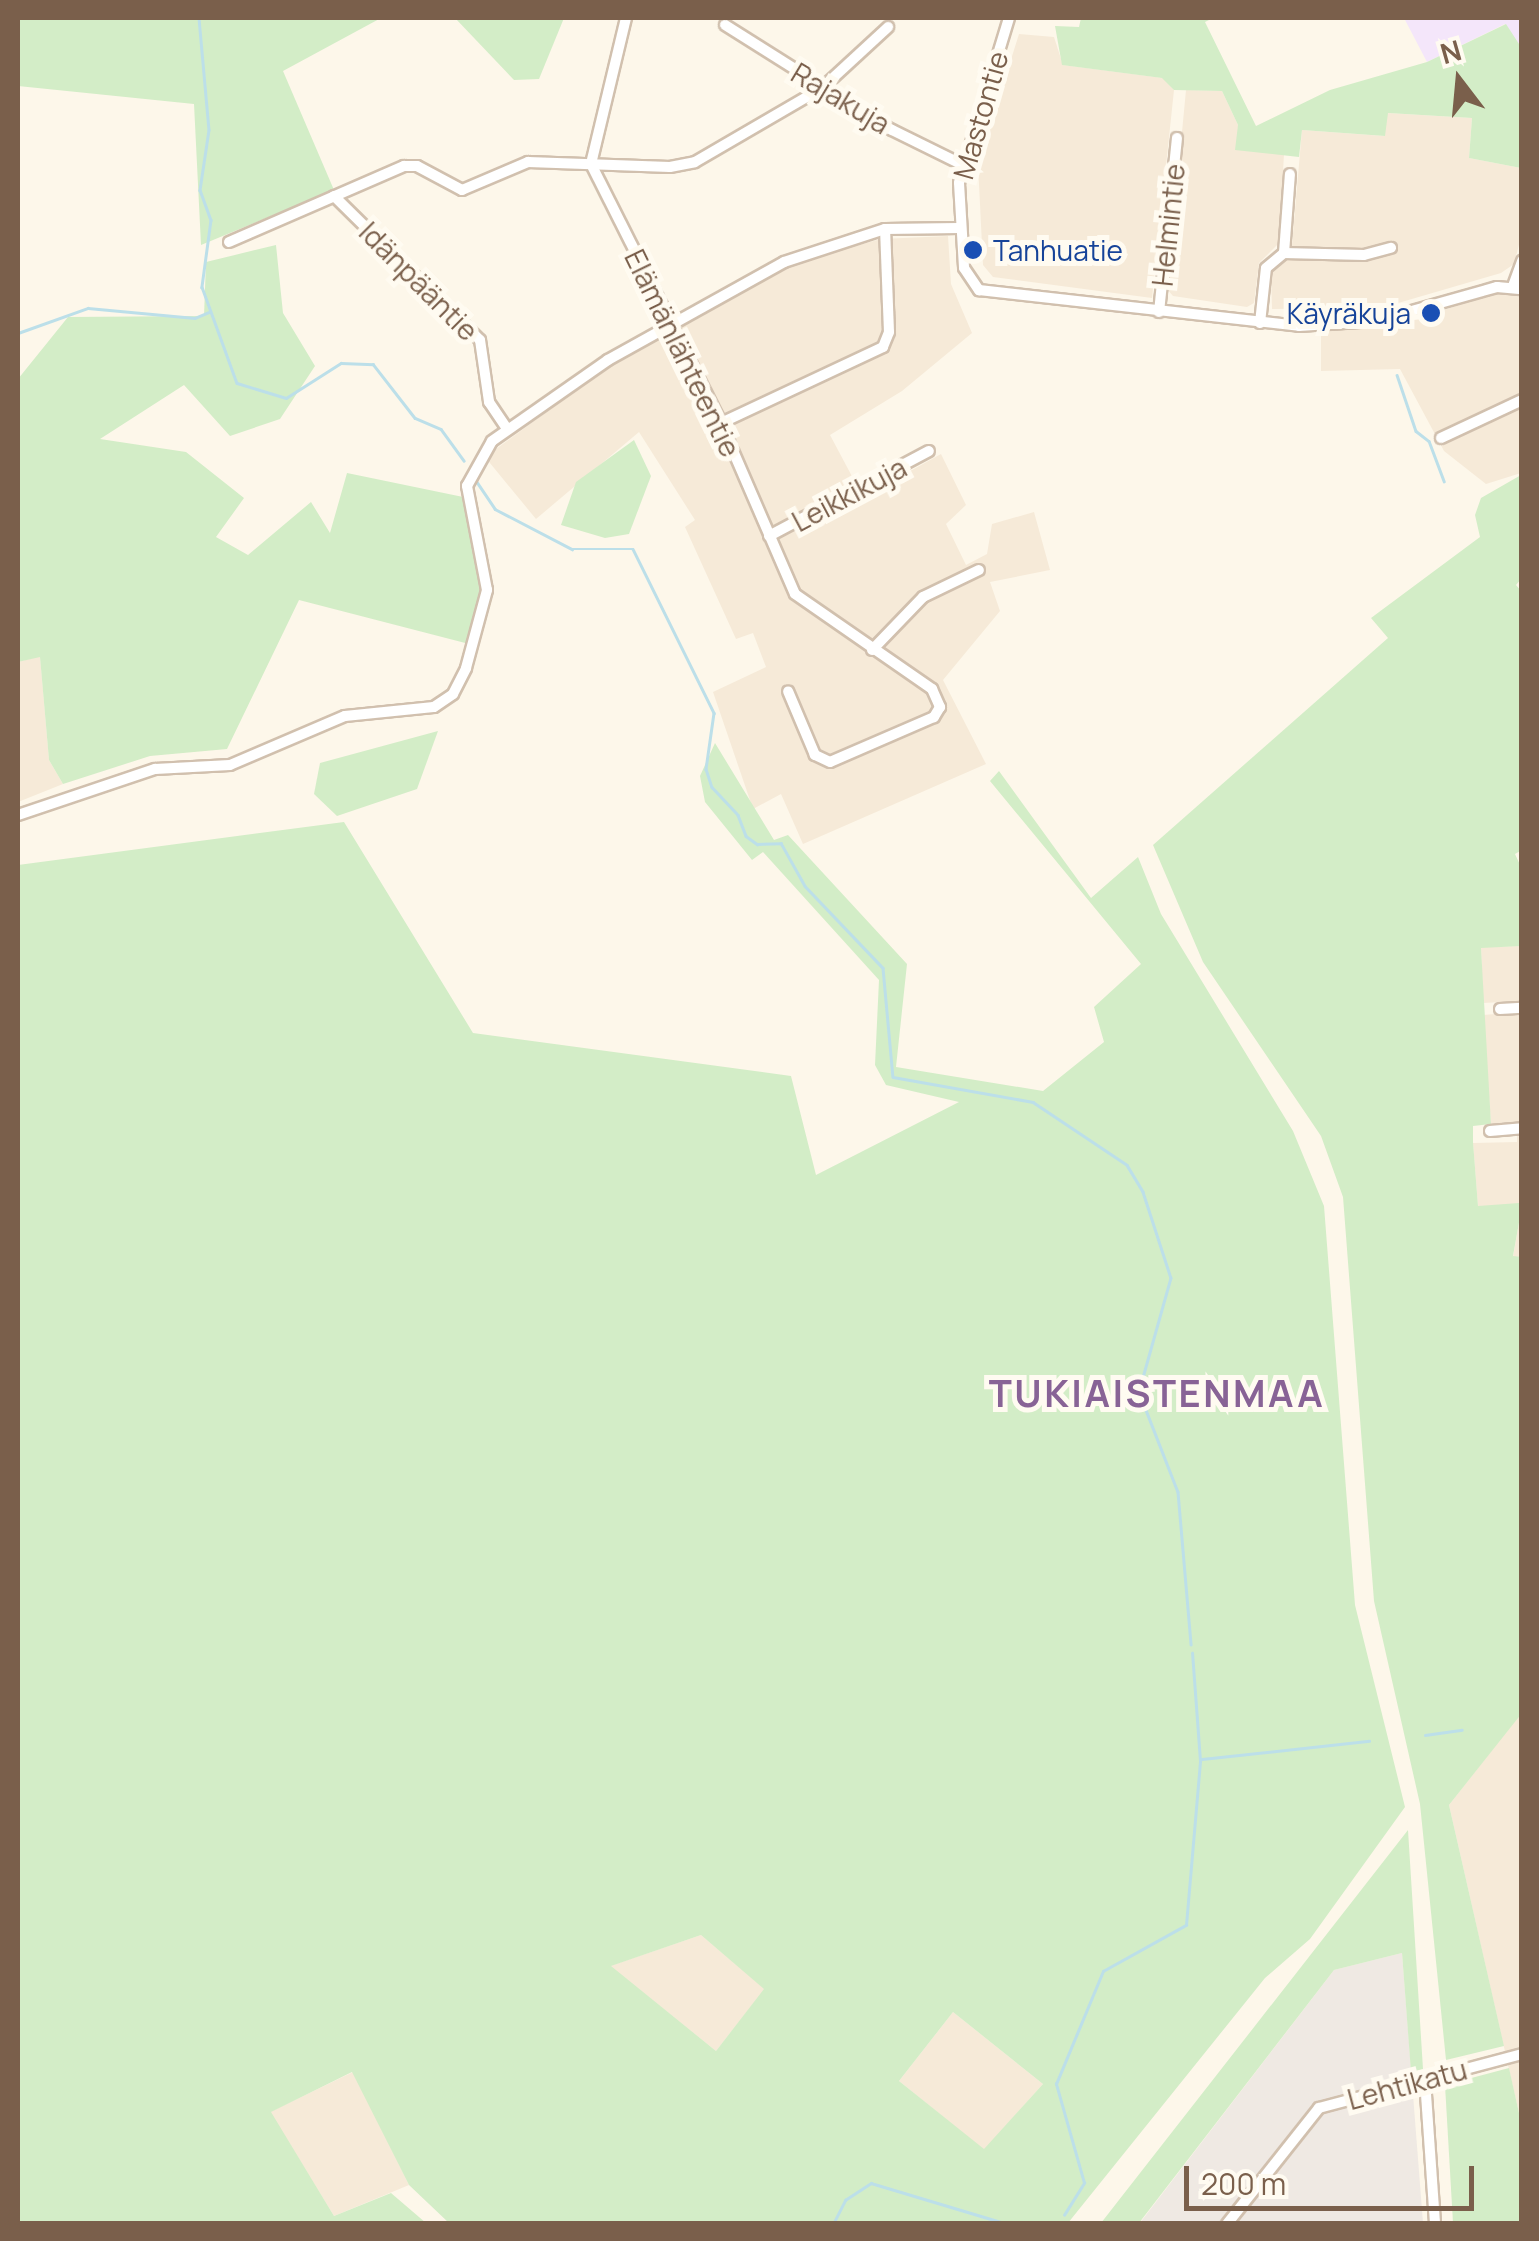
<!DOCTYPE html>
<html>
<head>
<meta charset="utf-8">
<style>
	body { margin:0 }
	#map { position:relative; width:1539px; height:2241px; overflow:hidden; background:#fdf7ea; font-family:Manrope,sans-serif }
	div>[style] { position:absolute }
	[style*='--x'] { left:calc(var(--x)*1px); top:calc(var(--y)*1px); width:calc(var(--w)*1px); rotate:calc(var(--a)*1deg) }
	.residential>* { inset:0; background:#f6ead8 }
	.industrial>* { inset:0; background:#efe9e3 }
	.education>* { inset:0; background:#f4e6fa }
	.green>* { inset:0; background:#d3edc7 }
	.stream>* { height:2.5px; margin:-1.25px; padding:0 1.25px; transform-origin:1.25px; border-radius:1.25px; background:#bcdfe9 }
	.roads { filter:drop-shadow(2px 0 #d1c0ae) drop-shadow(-2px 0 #d1c0ae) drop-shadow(0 2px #d1c0ae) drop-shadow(0 -2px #d1c0ae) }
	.minor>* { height:10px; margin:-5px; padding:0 5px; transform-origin:5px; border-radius:5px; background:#fff }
	.dots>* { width:28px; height:28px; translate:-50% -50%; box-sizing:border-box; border:5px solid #fffbf1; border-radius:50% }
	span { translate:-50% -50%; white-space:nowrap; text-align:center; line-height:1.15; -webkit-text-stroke:10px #fffbf1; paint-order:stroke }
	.street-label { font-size:28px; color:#7a5f4b }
	.transit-label { font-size:28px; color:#164399 }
	.left { translate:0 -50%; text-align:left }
	.right { translate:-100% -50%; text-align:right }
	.district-label { font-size:38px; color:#886396; font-weight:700; letter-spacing:2.5px }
	.frame { position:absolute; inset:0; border:20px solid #7a5f4b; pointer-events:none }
	.north { position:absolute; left:1409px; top:30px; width:100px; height:100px; -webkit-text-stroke:8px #fffbf1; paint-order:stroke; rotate:344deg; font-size:28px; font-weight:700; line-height:40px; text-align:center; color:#7a5f4b }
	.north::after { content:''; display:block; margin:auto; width:35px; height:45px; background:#7a5f4b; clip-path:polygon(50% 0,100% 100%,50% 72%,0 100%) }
	.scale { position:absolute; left:1184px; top:2166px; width:290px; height:45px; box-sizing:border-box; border:5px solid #7a5f4b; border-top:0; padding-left:12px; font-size:30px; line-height:35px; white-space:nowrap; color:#7a5f4b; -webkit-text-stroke:8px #fffbf1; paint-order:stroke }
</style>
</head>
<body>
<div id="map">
	<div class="residential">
		<div style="clip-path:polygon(1019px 34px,1054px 37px,1063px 65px,1163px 78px,1174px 90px,1152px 298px,993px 277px,983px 265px,978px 164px)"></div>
		<div style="clip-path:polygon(1186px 90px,1222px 91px,1238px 125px,1284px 154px,1279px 243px,1259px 263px,1254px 303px,1247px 307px,1173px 296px,1167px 289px)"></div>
		<div style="clip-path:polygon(1387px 113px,1472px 118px,1469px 158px,1521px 168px,1521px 237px,1514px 264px,1501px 273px,1381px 308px,1272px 309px,1271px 274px,1292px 245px,1302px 130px,1384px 136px)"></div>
		<div style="clip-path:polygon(948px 236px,951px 284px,972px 333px,902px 391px,830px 435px,863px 497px,941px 454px,966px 505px,946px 524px,966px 565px,987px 554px,992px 524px,1034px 512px,1050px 570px,990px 582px,1000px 611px,943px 680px,986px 764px,803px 844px,781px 794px,753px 809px,713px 692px,766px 667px,753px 633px,736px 639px,685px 527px,695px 520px,639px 432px,536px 519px,485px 457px,605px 369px,793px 263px,881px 239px)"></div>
		<div style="clip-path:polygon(1500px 292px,1521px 296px,1521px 473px,1486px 484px,1444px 451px,1400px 369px,1321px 371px,1321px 332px,1406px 322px)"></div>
		<div style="clip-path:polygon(40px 656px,49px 760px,63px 784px,18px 802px,18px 662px)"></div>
		<div style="clip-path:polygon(1521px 946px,1521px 1001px,1483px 1003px,1481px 947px)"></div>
		<div style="clip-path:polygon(1521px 1012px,1521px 1122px,1491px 1124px,1483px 1015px)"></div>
		<div style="clip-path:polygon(1517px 1134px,1521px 1134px,1521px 1257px,1513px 1257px,1520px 1217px,1478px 1206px,1473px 1143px,1517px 1142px)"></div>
		<div style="clip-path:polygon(1521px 1713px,1521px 2122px,1449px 1805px)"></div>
		<div style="clip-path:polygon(701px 1935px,765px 1989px,716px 2051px,610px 1966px)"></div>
		<div style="clip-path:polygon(953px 2012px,1043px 2084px,984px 2150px,899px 2081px)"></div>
		<div style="clip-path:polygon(353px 2072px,409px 2185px,334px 2216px,270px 2112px)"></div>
	</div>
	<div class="industrial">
		<div style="clip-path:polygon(1402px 1953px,1423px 2223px,1139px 2224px,1334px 1970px)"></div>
	</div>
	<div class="education">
		<div style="clip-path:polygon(1404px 18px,1521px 18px,1521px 47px,1505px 24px,1427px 62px)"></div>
	</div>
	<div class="green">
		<div style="clip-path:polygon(18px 18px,381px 18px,283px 71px,334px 190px,201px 245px,194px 104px,18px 86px)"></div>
		<div style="clip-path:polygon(455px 18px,564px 18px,539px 79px,514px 80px)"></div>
		<div style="clip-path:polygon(1081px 18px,1213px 18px,1205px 22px,1256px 126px,1330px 90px,1427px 62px,1506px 24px,1521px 47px,1521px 168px,1469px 158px,1472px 118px,1388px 113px,1385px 136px,1302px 130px,1299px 157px,1235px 150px,1238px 125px,1222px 91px,1174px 90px,1162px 78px,1062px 65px,1055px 26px,1079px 27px)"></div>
		<div style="clip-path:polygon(276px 245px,283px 313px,315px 366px,280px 419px,230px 436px,184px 385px,100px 439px,186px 452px,244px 498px,216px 537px,248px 555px,311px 502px,330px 533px,347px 473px,468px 498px,487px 590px,473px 645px,299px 600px,227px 749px,150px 756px,63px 784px,49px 760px,40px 657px,18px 662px,18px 379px,68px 317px,204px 316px,206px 262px)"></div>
		<div style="clip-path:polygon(634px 440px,651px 476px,629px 534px,605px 538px,561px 525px,576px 482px)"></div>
		<div style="clip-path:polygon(1521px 475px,1521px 579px,1516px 585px,1522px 592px,1522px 850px,1515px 854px,1521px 867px,1521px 946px,1481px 948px,1491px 1124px,1473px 1126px,1473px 1142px,1478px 1206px,1519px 1203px,1520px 1217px,1513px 1256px,1522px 1257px,1522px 1713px,1449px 1805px,1504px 2046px,1446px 2060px,1420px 1804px,1374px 1601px,1343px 1197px,1321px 1136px,1203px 962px,1153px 845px,1388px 638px,1371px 618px,1480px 537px,1475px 515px,1481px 498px)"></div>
		<div style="clip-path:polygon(438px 731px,417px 789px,337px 816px,314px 794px,320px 763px)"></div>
		<div style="clip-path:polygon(evenodd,715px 743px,774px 840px,788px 835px,907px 964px,896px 1067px,1043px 1091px,1104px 1042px,1094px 1007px,1141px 964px,990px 781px,999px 771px,1091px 898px,1138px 857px,1161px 914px,1293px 1131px,1324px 1206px,1355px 1605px,1405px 1807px,1310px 1939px,1265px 1978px,1068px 2223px,449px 2223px,409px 2185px,352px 2072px,271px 2112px,334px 2216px,391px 2193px,426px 2223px,18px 2223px,18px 865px,344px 822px,473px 1033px,791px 1076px,816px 1175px,959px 1102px,886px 1085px,875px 1065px,879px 980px,763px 852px,752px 860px,705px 802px,700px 776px,715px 743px,701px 1935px,764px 1989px,716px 2051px,611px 1966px,701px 1935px,715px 743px,953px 2012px,1043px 2084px,984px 2149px,899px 2081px,953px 2012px)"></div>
		<div style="clip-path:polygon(1408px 1830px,1423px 2069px,1411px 2072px,1402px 1953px,1334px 1970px,1139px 2223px,1101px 2223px)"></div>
		<div style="clip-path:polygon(1509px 2068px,1521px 2122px,1521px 2223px,1453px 2223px,1445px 2085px)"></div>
	</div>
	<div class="stream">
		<div style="--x:199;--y:18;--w:112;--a:84.9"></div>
		<div style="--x:209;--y:130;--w:61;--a:98.5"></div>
		<div style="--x:200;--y:190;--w:32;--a:70"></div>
		<div style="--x:211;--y:220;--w:68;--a:97.7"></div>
		<div style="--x:202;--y:287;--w:102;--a:70"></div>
		<div style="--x:237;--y:383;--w:51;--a:17"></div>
		<div style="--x:286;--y:398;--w:65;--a:-32.5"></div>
		<div style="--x:341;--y:363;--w:32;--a:2"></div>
		<div style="--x:373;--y:364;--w:68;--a:52.1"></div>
		<div style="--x:415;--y:418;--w:28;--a:23"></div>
		<div style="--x:441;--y:429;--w:39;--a:54"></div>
		<div style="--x:18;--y:333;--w:74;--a:-19.7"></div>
		<div style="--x:88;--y:308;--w:107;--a:5.3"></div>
		<div style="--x:195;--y:318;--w:15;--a:-23"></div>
		<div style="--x:1397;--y:375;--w:59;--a:71.3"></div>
		<div style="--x:1416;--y:431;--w:16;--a:38"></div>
		<div style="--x:1429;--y:441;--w:43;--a:69.4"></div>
		<div style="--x:475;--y:479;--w:36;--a:56"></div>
		<div style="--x:495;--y:509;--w:87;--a:27.5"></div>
		<div style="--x:572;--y:549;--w:61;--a:0"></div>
		<div style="--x:633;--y:549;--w:183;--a:63.7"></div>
		<div style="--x:714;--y:713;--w:57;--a:98.1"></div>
		<div style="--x:706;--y:769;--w:19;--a:72"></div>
		<div style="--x:712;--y:787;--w:38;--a:47"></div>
		<div style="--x:738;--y:815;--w:22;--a:69"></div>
		<div style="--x:746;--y:836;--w:14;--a:36"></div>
		<div style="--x:757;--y:844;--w:24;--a:-2"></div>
		<div style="--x:781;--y:843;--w:49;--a:60.8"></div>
		<div style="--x:805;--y:886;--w:113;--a:46.4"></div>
		<div style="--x:883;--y:968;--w:109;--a:84.8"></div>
		<div style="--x:893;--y:1077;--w:142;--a:10.1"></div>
		<div style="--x:1033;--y:1102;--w:113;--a:33.8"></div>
		<div style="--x:1127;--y:1165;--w:31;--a:59"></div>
		<div style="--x:1143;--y:1192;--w:90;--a:72"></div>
		<div style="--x:1171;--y:1278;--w:118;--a:105.7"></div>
		<div style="--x:1139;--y:1392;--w:107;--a:68.7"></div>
		<div style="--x:1178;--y:1492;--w:153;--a:85.1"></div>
		<div style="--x:1425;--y:1735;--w:37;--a:-8"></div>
		<div style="--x:1202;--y:1759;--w:168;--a:-6.2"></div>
		<div style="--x:1064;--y:2215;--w:38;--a:-58"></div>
		<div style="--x:1084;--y:2183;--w:103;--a:-105.8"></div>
		<div style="--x:1056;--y:2084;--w:122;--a:-67.4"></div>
		<div style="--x:1103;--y:1971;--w:95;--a:-29"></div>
		<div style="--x:1186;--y:1925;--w:165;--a:-85.1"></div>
		<div style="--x:1200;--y:1761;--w:108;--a:-94.2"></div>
		<div style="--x:833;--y:2224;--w:27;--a:-63"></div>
		<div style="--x:845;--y:2200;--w:31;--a:-33"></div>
		<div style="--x:871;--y:2183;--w:143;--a:16.7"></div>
	</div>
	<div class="roads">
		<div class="minor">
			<div style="--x:626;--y:18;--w:150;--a:103.5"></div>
			<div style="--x:591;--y:164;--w:290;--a:63.3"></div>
			<div style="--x:721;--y:423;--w:186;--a:66.6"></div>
			<div style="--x:795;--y:594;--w:167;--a:34.7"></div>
			<div style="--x:932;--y:689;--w:20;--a:66"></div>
			<div style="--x:940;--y:707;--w:12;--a:121"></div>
			<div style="--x:934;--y:717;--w:113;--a:156.6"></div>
			<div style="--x:830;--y:762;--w:17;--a:-155"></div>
			<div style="--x:815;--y:755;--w:69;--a:-112.9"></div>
			<div style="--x:1009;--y:18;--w:172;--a:106.9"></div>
			<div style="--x:959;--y:183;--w:85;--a:86.6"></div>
			<div style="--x:964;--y:268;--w:27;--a:56"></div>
			<div style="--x:979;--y:290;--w:322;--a:6.4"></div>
			<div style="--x:1299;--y:326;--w:77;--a:-3.7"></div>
			<div style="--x:1376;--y:321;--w:126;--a:-15.7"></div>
			<div style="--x:1497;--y:287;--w:25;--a:5"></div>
			<div style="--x:725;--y:25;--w:197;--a:32.2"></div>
			<div style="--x:892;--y:130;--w:77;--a:26.2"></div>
			<div style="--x:334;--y:196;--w:205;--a:44.6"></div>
			<div style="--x:480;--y:340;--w:63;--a:81.7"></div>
			<div style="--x:489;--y:402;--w:32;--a:56"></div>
			<div style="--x:229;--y:242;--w:191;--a:-23.5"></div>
			<div style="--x:404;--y:166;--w:13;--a:0"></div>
			<div style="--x:417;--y:166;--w:51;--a:28.1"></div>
			<div style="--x:462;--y:190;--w:72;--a:-23"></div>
			<div style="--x:528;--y:162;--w:142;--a:2"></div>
			<div style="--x:670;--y:167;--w:25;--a:-11"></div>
			<div style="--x:695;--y:162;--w:147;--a:-30.2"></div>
			<div style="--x:822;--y:88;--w:90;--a:-42.7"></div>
			<div style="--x:1284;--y:253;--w:80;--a:1.4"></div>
			<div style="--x:1364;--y:255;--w:28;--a:-15"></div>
			<div style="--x:1513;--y:286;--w:27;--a:-70"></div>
			<div style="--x:1159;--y:312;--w:175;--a:-84.1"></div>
			<div style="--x:1260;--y:323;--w:55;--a:-83.8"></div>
			<div style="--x:1266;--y:268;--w:23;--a:-40"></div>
			<div style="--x:1284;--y:253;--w:79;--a:-85.7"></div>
			<div style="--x:721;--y:423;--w:179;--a:-25.1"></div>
			<div style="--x:883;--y:347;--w:16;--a:-68"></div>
			<div style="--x:889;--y:332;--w:103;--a:-92.2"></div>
			<div style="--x:1441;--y:438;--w:89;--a:-25.1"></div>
			<div style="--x:769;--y:536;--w:181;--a:-28"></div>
			<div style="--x:872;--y:650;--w:74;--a:-46.1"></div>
			<div style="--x:923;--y:597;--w:62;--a:-25.7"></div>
			<div style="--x:18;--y:815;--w:145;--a:-18.6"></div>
			<div style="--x:155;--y:769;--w:75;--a:-3.1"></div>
			<div style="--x:230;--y:765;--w:125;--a:-23.1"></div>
			<div style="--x:345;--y:716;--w:89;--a:-5.8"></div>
			<div style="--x:434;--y:707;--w:23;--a:-34"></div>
			<div style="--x:453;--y:694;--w:29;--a:-63"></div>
			<div style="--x:466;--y:668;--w:81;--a:-74.9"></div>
			<div style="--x:487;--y:590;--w:106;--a:-100.9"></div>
			<div style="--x:467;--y:486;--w:51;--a:-60.9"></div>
			<div style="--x:492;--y:441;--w:141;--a:-34.9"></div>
			<div style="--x:608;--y:360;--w:201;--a:-29.1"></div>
			<div style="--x:784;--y:262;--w:106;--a:-18.1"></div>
			<div style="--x:885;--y:229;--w:74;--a:-0.8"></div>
			<div style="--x:1500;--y:1009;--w:22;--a:-3"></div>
			<div style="--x:1490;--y:1131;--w:32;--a:-5"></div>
			<div style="--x:1425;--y:2080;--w:144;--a:86"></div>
			<div style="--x:1227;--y:2224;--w:148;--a:-51.6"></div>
			<div style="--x:1319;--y:2108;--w:210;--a:-14.9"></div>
		</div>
	</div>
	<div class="dots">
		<div style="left:973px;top:250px;background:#1a4fb4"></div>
		<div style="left:1431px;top:313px;background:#1a4fb4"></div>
	</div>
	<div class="street-label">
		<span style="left:841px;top:98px;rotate:31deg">Rajakuja</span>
		<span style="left:980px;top:115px;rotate:-74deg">Mastontie</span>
		<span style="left:1168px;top:225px;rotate:-84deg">Helmintie</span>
		<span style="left:419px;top:281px;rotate:45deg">Idänpääntie</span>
		<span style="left:683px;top:353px;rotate:64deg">Elämänlähteentie</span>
		<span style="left:849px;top:494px;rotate:-28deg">Leikkikuja</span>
		<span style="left:1407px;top:2084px;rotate:-15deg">Lehtikatu</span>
	</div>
	<div class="transit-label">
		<span class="left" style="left:993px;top:250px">Tanhuatie</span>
		<span class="right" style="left:1411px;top:313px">Käyräkuja</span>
	</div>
	<div class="district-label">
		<span style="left:1157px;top:1393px">TUKIAISTENMAA</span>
	</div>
	<div class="frame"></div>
	<div class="north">N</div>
	<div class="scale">200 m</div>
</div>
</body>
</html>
